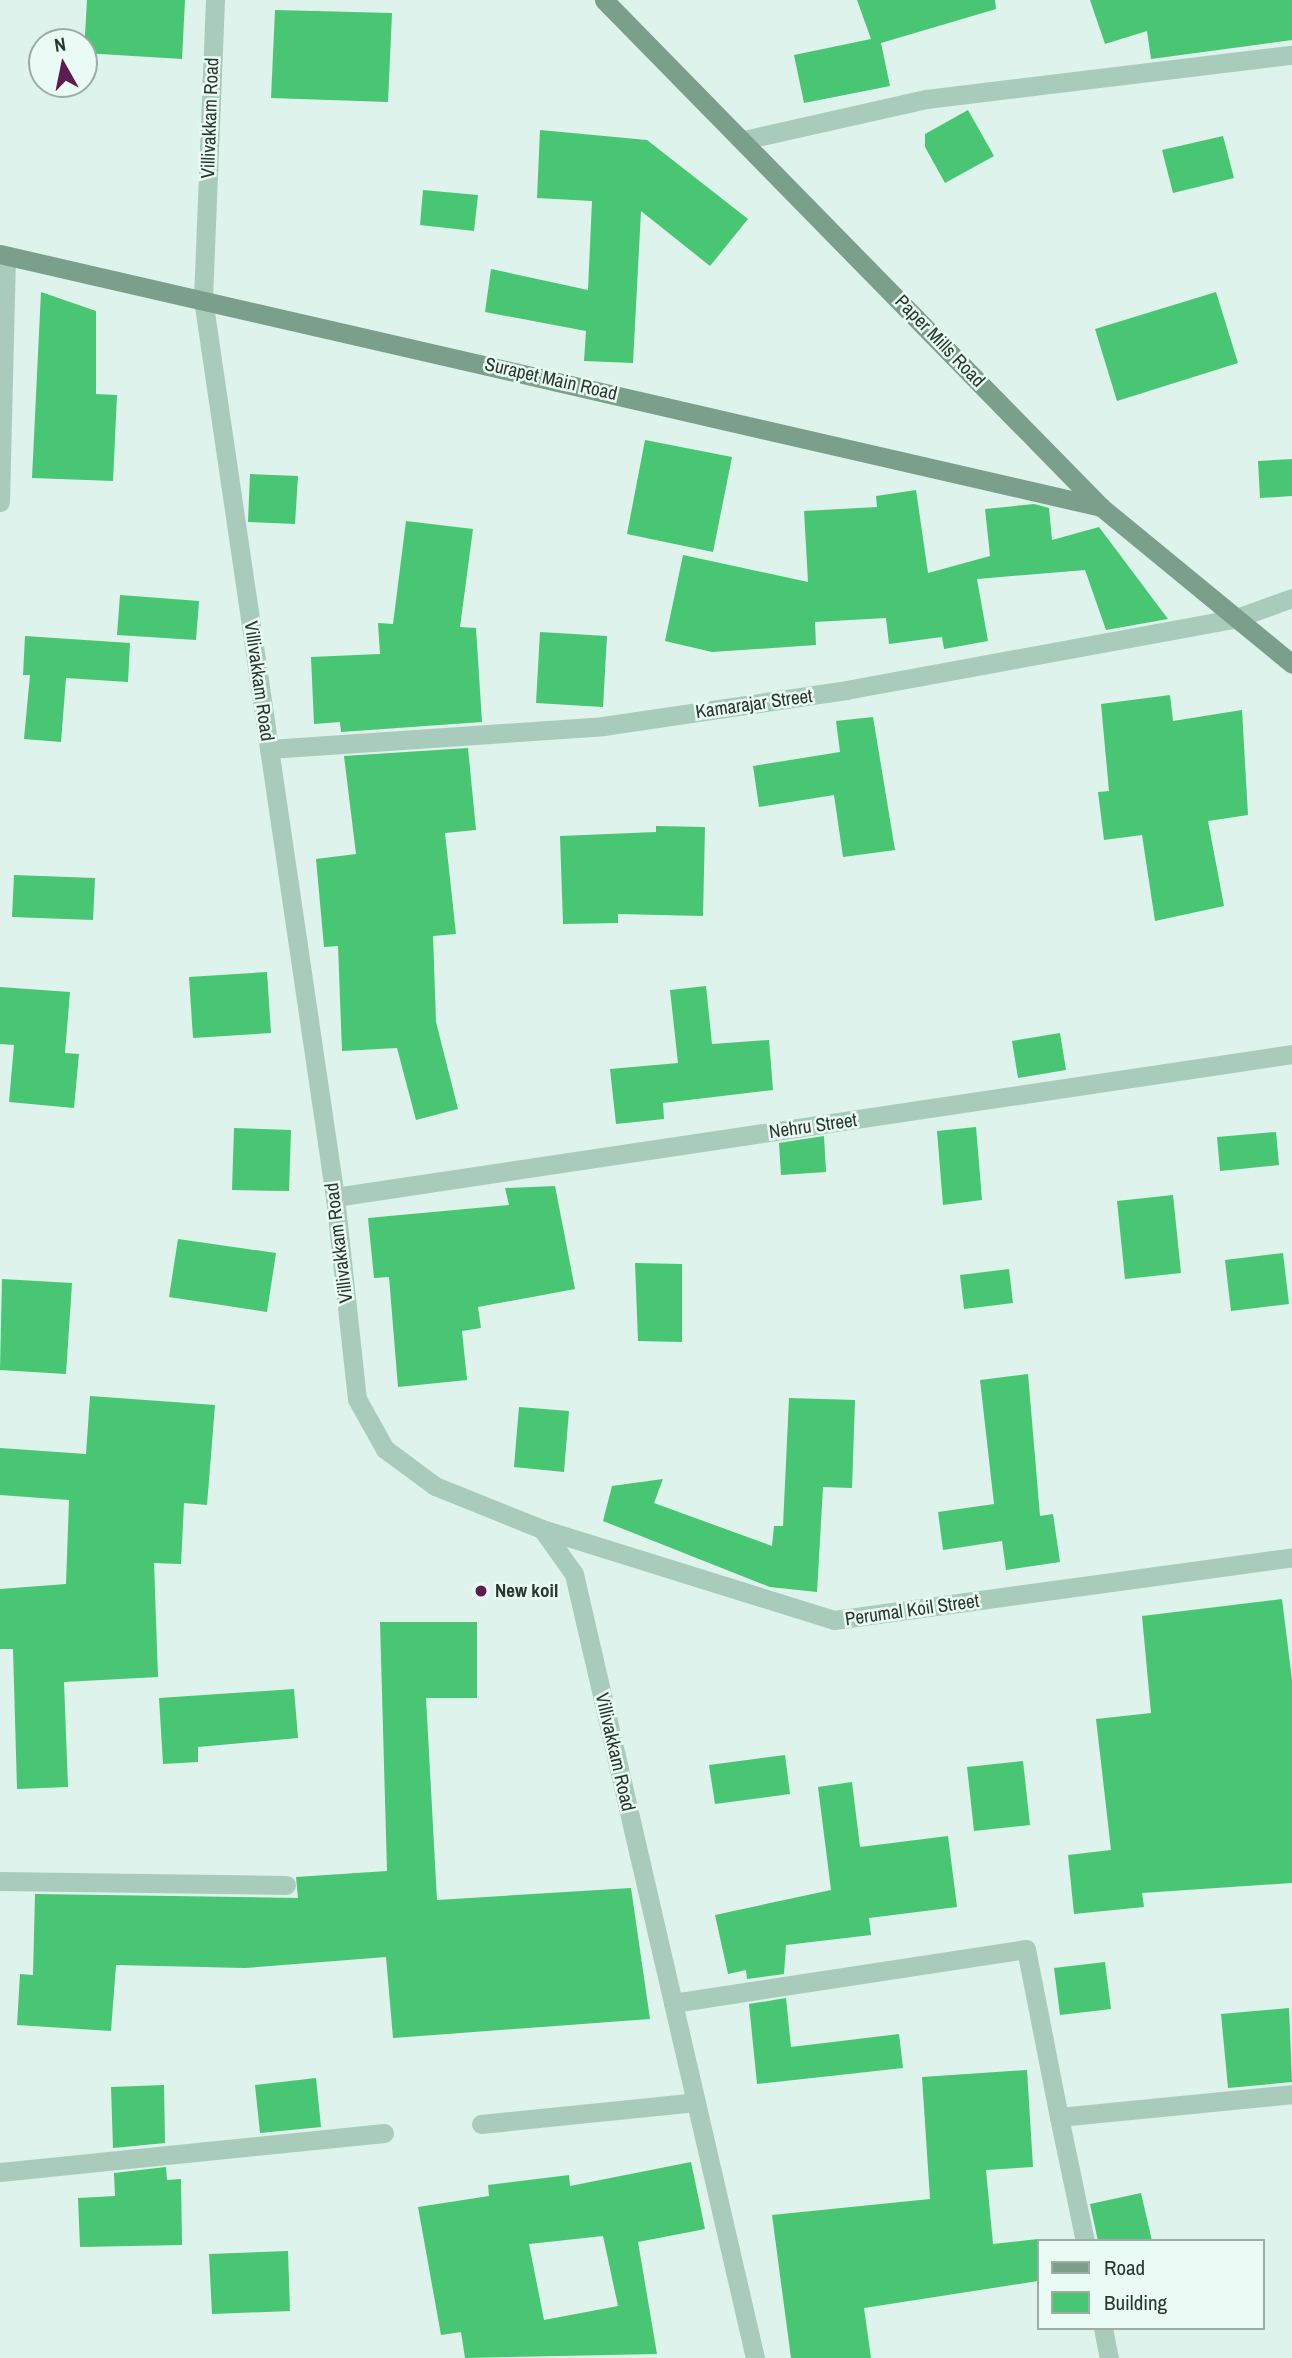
<!DOCTYPE html>
<html>
<head>
<meta charset="utf-8">
<style>
	body { margin:0 }
	#map { position:relative; width:1292px; height:2358px; overflow:hidden; background:#ddf3eb; font-family:"Archivo Narrow",sans-serif }
	div>[style] { position:absolute }
	[style*='--x'] { left:calc(var(--x)*1px); top:calc(var(--y)*1px); width:calc(var(--w)*1px); rotate:calc(var(--a)*1deg) }
	.building>* { inset:0; background:#48c673 }
	.minor>* { height:19px; margin:-9.5px; padding:0 9.5px; transform-origin:9.5px; border-radius:9.5px; background:#a9cbbc }
	.tertiary>* { height:19px; margin:-9.5px; padding:0 9.5px; transform-origin:9.5px; border-radius:9.5px; background:#a9cbbc }
	.secondary>* { height:19px; margin:-9.5px; padding:0 9.5px; transform-origin:9.5px; border-radius:9.5px; background:#7a9f8b }
	.dots>* { width:19px; height:19px; translate:-50% -50%; box-sizing:border-box; border:4px solid #eafaf4; border-radius:50% }
	span { translate:-50% -50%; white-space:nowrap; text-align:center; line-height:1.15; -webkit-text-stroke:5px #eafaf4; paint-order:stroke }
	.street-label { font-size:19px; color:#29382f }
	.poi-label { font-size:19px; color:#29382f; font-weight:700 }
	.left { translate:0 -50%; text-align:left }
	.legend { position:absolute; left:1037px; top:2239px; width:228px; height:91px; box-sizing:border-box; background:#eafaf4; border:2px solid #9daca5; margin:0; padding:9px 12px; list-style:none; font-size:21px; color:#29382f }
	.legend li { display:flex; align-items:center; gap:14px; height:35px }
	.legend b { width:35px; border:2px solid #9daca5 }
	.north { position:absolute; left:28px; top:28px; width:70px; height:70px; box-sizing:border-box; background:#eafaf4; border:2px solid #9daca5; border-radius:50%; rotate:351deg; font-size:19px; font-weight:700; line-height:28px; text-align:center; color:#29382f }
	.north::after { content:''; display:block; margin:auto; width:24px; height:32px; background:#5a1e50; clip-path:polygon(50% 0,100% 100%,50% 72%,0 100%) }
</style>
</head>
<body>
<div id="map">
	<div class="building">
		<div style="clip-path:polygon(87px 0,185px 0,182px 59px,84px 53px)"></div>
		<div style="clip-path:polygon(857px 0,995px 0,996px 9px,881px 43px,890px 86px,804px 103px,794px 55px,871px 39px)"></div>
		<div style="clip-path:polygon(1090px 0,1292px 0,1292px 40px,1151px 59px,1147px 31px,1105px 44px)"></div>
		<div style="clip-path:polygon(275px 10px,392px 13px,388px 102px,271px 98px)"></div>
		<div style="clip-path:polygon(968px 110px,994px 156px,945px 183px,925px 147px,925px 134px)"></div>
		<div style="clip-path:polygon(540px 130px,647px 140px,748px 219px,710px 266px,641px 211px,633px 363px,584px 361px,586px 331px,485px 312px,491px 269px,588px 290px,592px 201px,537px 198px)"></div>
		<div style="clip-path:polygon(1223px 136px,1234px 178px,1173px 193px,1162px 150px)"></div>
		<div style="clip-path:polygon(423px 190px,478px 195px,474px 231px,420px 225px)"></div>
		<div style="clip-path:polygon(41px 292px,96px 311px,96px 394px,117px 395px,113px 481px,32px 478px)"></div>
		<div style="clip-path:polygon(1216px 292px,1238px 363px,1117px 401px,1095px 329px)"></div>
		<div style="clip-path:polygon(645px 440px,732px 457px,713px 552px,627px 534px)"></div>
		<div style="clip-path:polygon(1292px 459px,1292px 496px,1260px 498px,1258px 461px)"></div>
		<div style="clip-path:polygon(250px 474px,298px 476px,295px 524px,248px 522px)"></div>
		<div style="clip-path:polygon(916px 490px,928px 573px,990px 556px,985px 509px,1034px 504px,1049px 508px,1052px 540px,1099px 527px,1168px 619px,1106px 630px,1085px 570px,977px 579px,988px 641px,944px 649px,942px 637px,889px 644px,886px 618px,815px 622px,816px 645px,712px 652px,665px 641px,683px 555px,808px 582px,804px 511px,877px 507px,876px 496px)"></div>
		<div style="clip-path:polygon(406px 521px,473px 529px,460px 627px,476px 628px,482px 722px,341px 732px,340px 722px,314px 724px,311px 657px,380px 654px,378px 623px,393px 624px)"></div>
		<div style="clip-path:polygon(120px 595px,199px 601px,196px 640px,117px 635px)"></div>
		<div style="clip-path:polygon(540px 632px,607px 636px,603px 707px,536px 703px)"></div>
		<div style="clip-path:polygon(25px 636px,130px 643px,128px 682px,66px 678px,61px 742px,24px 739px,30px 675px,23px 675px)"></div>
		<div style="clip-path:polygon(1170px 695px,1173px 721px,1242px 710px,1248px 815px,1208px 821px,1224px 906px,1155px 921px,1142px 835px,1104px 840px,1098px 792px,1109px 791px,1101px 704px)"></div>
		<div style="clip-path:polygon(873px 717px,895px 850px,843px 857px,834px 795px,759px 807px,753px 766px,840px 752px,836px 721px)"></div>
		<div style="clip-path:polygon(468px 748px,476px 830px,445px 833px,456px 934px,433px 936px,436px 1022px,458px 1109px,416px 1120px,397px 1048px,342px 1051px,338px 946px,324px 947px,316px 859px,356px 854px,344px 756px)"></div>
		<div style="clip-path:polygon(656px 826px,705px 827px,703px 916px,618px 914px,618px 923px,563px 924px,560px 836px,656px 832px)"></div>
		<div style="clip-path:polygon(14px 875px,95px 878px,93px 920px,12px 917px)"></div>
		<div style="clip-path:polygon(267px 972px,271px 1033px,193px 1038px,189px 977px)"></div>
		<div style="clip-path:polygon(706px 986px,712px 1044px,769px 1040px,773px 1090px,663px 1103px,664px 1119px,616px 1124px,610px 1069px,678px 1063px,670px 990px)"></div>
		<div style="clip-path:polygon(0 987px,70px 992px,65px 1053px,79px 1054px,74px 1108px,9px 1102px,14px 1045px,0 1044px)"></div>
		<div style="clip-path:polygon(1060px 1033px,1066px 1070px,1018px 1078px,1012px 1041px)"></div>
		<div style="clip-path:polygon(976px 1127px,982px 1200px,943px 1205px,937px 1131px)"></div>
		<div style="clip-path:polygon(234px 1128px,291px 1130px,289px 1191px,232px 1190px)"></div>
		<div style="clip-path:polygon(1276px 1132px,1279px 1165px,1220px 1171px,1217px 1137px)"></div>
		<div style="clip-path:polygon(824px 1136px,826px 1172px,781px 1175px,779px 1143px)"></div>
		<div style="clip-path:polygon(555px 1186px,575px 1289px,478px 1307px,481px 1328px,462px 1331px,467px 1380px,398px 1387px,389px 1277px,374px 1278px,368px 1218px,509px 1205px,505px 1188px)"></div>
		<div style="clip-path:polygon(1173px 1195px,1181px 1273px,1125px 1279px,1117px 1201px)"></div>
		<div style="clip-path:polygon(178px 1239px,276px 1253px,267px 1312px,169px 1297px)"></div>
		<div style="clip-path:polygon(1283px 1253px,1289px 1304px,1231px 1311px,1225px 1260px)"></div>
		<div style="clip-path:polygon(635px 1263px,682px 1264px,682px 1342px,638px 1341px)"></div>
		<div style="clip-path:polygon(1009px 1269px,1013px 1303px,964px 1309px,960px 1275px)"></div>
		<div style="clip-path:polygon(2px 1279px,72px 1283px,66px 1374px,0 1370px)"></div>
		<div style="clip-path:polygon(1028px 1374px,1040px 1516px,1053px 1514px,1060px 1562px,1006px 1570px,1002px 1541px,943px 1550px,938px 1512px,994px 1504px,980px 1380px)"></div>
		<div style="clip-path:polygon(90px 1396px,215px 1405px,207px 1505px,184px 1503px,181px 1564px,154px 1563px,158px 1677px,64px 1682px,68px 1787px,17px 1789px,13px 1649px,0 1649px,0 1589px,66px 1584px,69px 1500px,0 1495px,0 1448px,86px 1454px)"></div>
		<div style="clip-path:polygon(789px 1398px,855px 1400px,852px 1488px,823px 1487px,817px 1592px,770px 1587px,603px 1521px,612px 1486px,663px 1479px,654px 1503px,772px 1546px,774px 1526px,783px 1526px)"></div>
		<div style="clip-path:polygon(519px 1407px,569px 1411px,564px 1472px,514px 1467px)"></div>
		<div style="clip-path:polygon(1282px 1599px,1292px 1680px,1292px 1883px,1142px 1893px,1144px 1907px,1074px 1914px,1068px 1855px,1111px 1850px,1096px 1719px,1151px 1713px,1142px 1616px)"></div>
		<div style="clip-path:polygon(380px 1622px,477px 1622px,477px 1698px,426px 1698px,437px 1900px,631px 1888px,650px 2019px,393px 2038px,386px 1957px,245px 1968px,116px 1965px,111px 2031px,17px 2025px,20px 1974px,33px 1975px,35px 1894px,298px 1898px,296px 1877px,387px 1871px)"></div>
		<div style="clip-path:polygon(294px 1689px,298px 1738px,198px 1747px,198px 1762px,163px 1764px,159px 1698px)"></div>
		<div style="clip-path:polygon(785px 1755px,790px 1794px,715px 1804px,709px 1765px)"></div>
		<div style="clip-path:polygon(1023px 1761px,1030px 1825px,974px 1831px,967px 1767px)"></div>
		<div style="clip-path:polygon(852px 1782px,860px 1847px,948px 1836px,957px 1907px,869px 1918px,871px 1935px,786px 1945px,784px 1974px,747px 1979px,746px 1970px,728px 1974px,715px 1915px,831px 1890px,818px 1787px)"></div>
		<div style="clip-path:polygon(1105px 1962px,1111px 2009px,1060px 2015px,1054px 1968px)"></div>
		<div style="clip-path:polygon(786px 1998px,791px 2047px,899px 2034px,903px 2068px,757px 2084px,749px 2004px)"></div>
		<div style="clip-path:polygon(1289px 2008px,1292px 2082px,1228px 2088px,1221px 2014px)"></div>
		<div style="clip-path:polygon(1027px 2070px,1033px 2167px,986px 2170px,993px 2244px,1038px 2239px,1038px 2281px,864px 2308px,871px 2358px,791px 2358px,772px 2215px,930px 2199px,922px 2077px)"></div>
		<div style="clip-path:polygon(316px 2078px,321px 2127px,260px 2133px,255px 2085px)"></div>
		<div style="clip-path:polygon(164px 2085px,165px 2143px,113px 2148px,111px 2087px)"></div>
		<div style="clip-path:polygon(evenodd,691px 2162px,705px 2229px,638px 2242px,657px 2354px,465px 2358px,461px 2332px,441px 2335px,418px 2207px,489px 2196px,488px 2185px,569px 2175px,570px 2186px,691px 2162px,603px 2236px,618px 2306px,544px 2320px,529px 2244px,603px 2236px)"></div>
		<div style="clip-path:polygon(166px 2167px,167px 2180px,181px 2179px,182px 2245px,80px 2247px,78px 2198px,115px 2196px,114px 2173px)"></div>
		<div style="clip-path:polygon(1141px 2193px,1152px 2241px,1098px 2241px,1090px 2204px)"></div>
		<div style="clip-path:polygon(288px 2251px,290px 2311px,212px 2314px,209px 2254px)"></div>
	</div>
	<div class="minor">
		<div style="--x:744;--y:140;--w:187;--a:-12.7"></div>
		<div style="--x:926;--y:99;--w:369;--a:-6.9"></div>
		<div style="--x:0;--y:502;--w:246;--a:-88.6"></div>
		<div style="--x:269;--y:749;--w:335;--a:-3.9"></div>
		<div style="--x:603;--y:726;--w:246;--a:-8.4"></div>
		<div style="--x:846;--y:690;--w:394;--a:-10.4"></div>
		<div style="--x:1234;--y:619;--w:62;--a:-19.9"></div>
		<div style="--x:335;--y:1197;--w:968;--a:-8.5"></div>
		<div style="--x:542;--y:1529;--w:306;--a:17.3"></div>
		<div style="--x:834;--y:1620;--w:462;--a:-7.8"></div>
		<div style="--x:0;--y:1881;--w:286;--a:0.8"></div>
		<div style="--x:673;--y:2003;--w:357;--a:-8.7"></div>
		<div style="--x:1026;--y:1949;--w:171;--a:78.9"></div>
		<div style="--x:1059;--y:2117;--w:234;--a:-5.6"></div>
		<div style="--x:1059;--y:2117;--w:127;--a:78.2"></div>
		<div style="--x:481;--y:2124;--w:216;--a:-5.8"></div>
		<div style="--x:0;--y:2172;--w:386;--a:-5.8"></div>
		<div style="--x:1103;--y:2328;--w:31;--a:79"></div>
	</div>
	<div class="tertiary">
		<div style="--x:215;--y:0;--w:299;--a:92.3"></div>
		<div style="--x:203;--y:299;--w:908;--a:81.64"></div>
		<div style="--x:335;--y:1197;--w:203;--a:83.8"></div>
		<div style="--x:357;--y:1399;--w:57;--a:60.8"></div>
		<div style="--x:385;--y:1449;--w:62;--a:36.5"></div>
		<div style="--x:435;--y:1486;--w:115;--a:21.9"></div>
		<div style="--x:542;--y:1529;--w:55;--a:54.6"></div>
		<div style="--x:574;--y:1574;--w:805;--a:77"></div>
	</div>
	<div class="secondary">
		<div style="--x:604;--y:0;--w:710;--a:45.57"></div>
		<div style="--x:1101;--y:507;--w:247;--a:39.4"></div>
		<div style="--x:0;--y:254;--w:1130;--a:12.94"></div>
	</div>
	<div class="dots">
		<div style="left:481px;top:1591px;background:#5a1e50"></div>
	</div>
	<div class="street-label">
		<span style="left:210px;top:118px;rotate:-88deg">Villivakkam Road</span>
		<span style="left:940px;top:341px;rotate:46deg">Paper Mills Road</span>
		<span style="left:551px;top:379px;rotate:13deg">Surapet Main Road</span>
		<span style="left:259px;top:681px;rotate:82deg">Villivakkam Road</span>
		<span style="left:754px;top:704px;rotate:-8deg">Kamarajar Street</span>
		<span style="left:813px;top:1126px;rotate:-8deg">Nehru Street</span>
		<span style="left:339px;top:1243px;rotate:-97deg">Villivakkam Road</span>
		<span style="left:912px;top:1610px;rotate:-8deg">Perumal Koil Street</span>
		<span style="left:615px;top:1752px;rotate:77deg">Villivakkam Road</span>
	</div>
	<div class="poi-label">
		<span class="left" style="left:495px;top:1591px">New koil</span>
	</div>
	<ul class="legend">
	<li><b style="height:9px;background:#7a9f8b"></b>Road</li>
	<li><b style="height:19px;background:#48c673"></b>Building</li>
	</ul>
	<div class="north">N</div>
</div>
</body>
</html>
